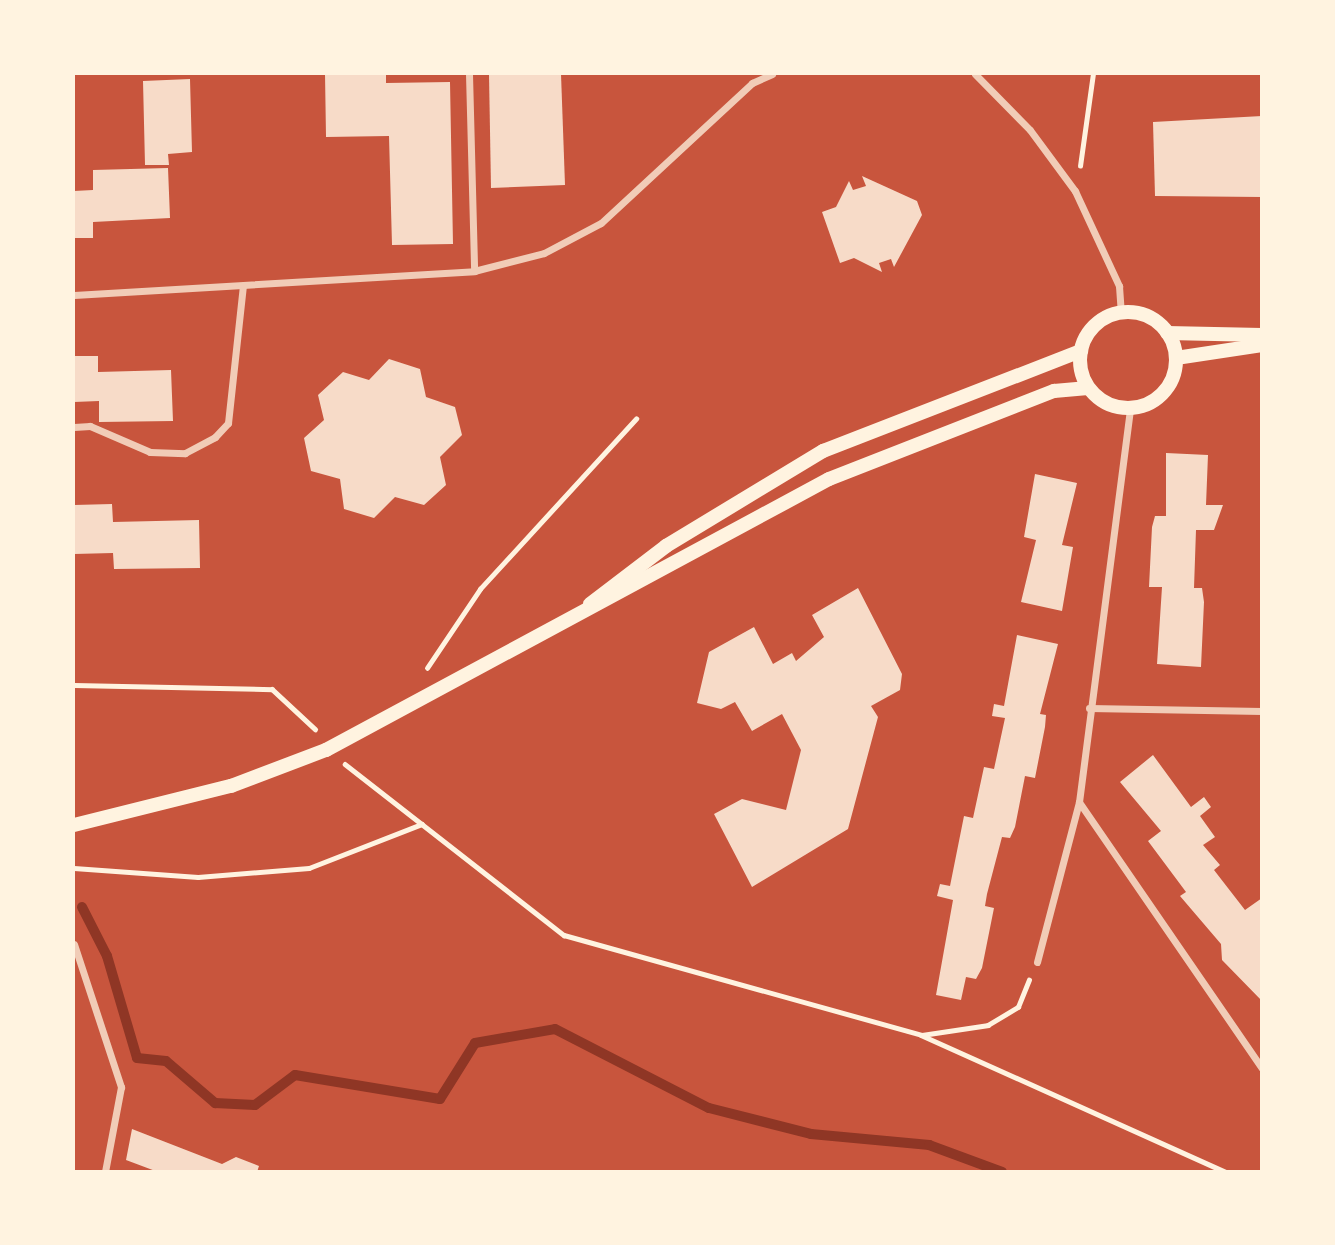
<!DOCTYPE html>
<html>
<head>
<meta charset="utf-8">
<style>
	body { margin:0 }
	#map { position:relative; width:1335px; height:1245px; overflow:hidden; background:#c8553d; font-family:"Roboto Condensed",sans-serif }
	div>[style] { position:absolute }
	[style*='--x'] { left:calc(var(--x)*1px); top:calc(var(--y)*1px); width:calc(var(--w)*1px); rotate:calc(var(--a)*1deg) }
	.stream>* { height:10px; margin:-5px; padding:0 5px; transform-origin:5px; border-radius:5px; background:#8f3625 }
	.building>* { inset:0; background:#f7dbc8 }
	.path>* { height:4.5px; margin:-2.25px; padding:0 2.25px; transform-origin:2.25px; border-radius:2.25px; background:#fff3e0 }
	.minor>* { height:7px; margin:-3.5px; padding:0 3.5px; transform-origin:3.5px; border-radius:3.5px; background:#f1ccb7 }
	.secondary>* { height:14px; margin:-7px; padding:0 7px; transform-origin:7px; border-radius:7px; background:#fff3e0 }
	.secondary>.ring { margin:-7px; padding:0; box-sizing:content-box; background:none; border:14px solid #fff3e0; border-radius:50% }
	span { translate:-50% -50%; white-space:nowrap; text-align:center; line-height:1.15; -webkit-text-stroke:5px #fff3e0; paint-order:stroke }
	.frame { position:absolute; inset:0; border:75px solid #fff3e0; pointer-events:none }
</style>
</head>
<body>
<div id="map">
	<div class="stream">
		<div style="--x:82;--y:907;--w:55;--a:63"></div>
		<div style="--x:107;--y:956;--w:106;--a:73.6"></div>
		<div style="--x:137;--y:1058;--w:29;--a:6"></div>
		<div style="--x:166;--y:1061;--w:65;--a:40.6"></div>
		<div style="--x:215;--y:1103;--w:40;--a:2.9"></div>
		<div style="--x:255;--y:1105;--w:50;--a:-36.9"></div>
		<div style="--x:295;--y:1075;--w:147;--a:9.4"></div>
		<div style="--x:440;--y:1099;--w:66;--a:-58"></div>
		<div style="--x:475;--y:1043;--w:81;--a:-9.9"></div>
		<div style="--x:555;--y:1029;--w:173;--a:27.2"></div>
		<div style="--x:709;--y:1108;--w:105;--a:14.3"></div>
		<div style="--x:811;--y:1134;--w:119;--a:5.3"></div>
		<div style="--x:929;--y:1145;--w:78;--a:20.3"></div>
	</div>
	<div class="building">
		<div style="clip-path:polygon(325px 74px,386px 74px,386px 83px,450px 82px,453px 244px,392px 245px,389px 136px,326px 137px)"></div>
		<div style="clip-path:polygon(489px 74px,561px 74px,565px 185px,491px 188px)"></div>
		<div style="clip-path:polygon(190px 79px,192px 152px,168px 154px,169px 165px,145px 165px,143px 81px)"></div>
		<div style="clip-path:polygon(1262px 116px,1262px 197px,1155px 196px,1153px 122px)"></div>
		<div style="clip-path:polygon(168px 168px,170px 218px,93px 222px,93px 238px,74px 238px,74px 191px,93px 190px,93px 170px)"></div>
		<div style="clip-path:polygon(862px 176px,917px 201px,922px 215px,894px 267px,891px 259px,879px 263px,882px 272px,854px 258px,840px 263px,822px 212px,836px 207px,849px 181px,853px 190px,866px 186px)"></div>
		<div style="clip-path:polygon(74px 356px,98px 356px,98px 372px,171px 370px,173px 421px,99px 422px,99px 401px,74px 402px)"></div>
		<div style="clip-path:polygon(389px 359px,420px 369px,426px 397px,455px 407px,462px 435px,440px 457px,446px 485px,424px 505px,395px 497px,374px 518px,344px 509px,340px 479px,311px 471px,304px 438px,324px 420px,318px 395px,343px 372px,369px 380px)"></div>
		<div style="clip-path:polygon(1166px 453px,1208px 455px,1206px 505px,1223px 505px,1214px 530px,1196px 530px,1194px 588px,1202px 588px,1204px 602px,1201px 667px,1157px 664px,1162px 587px,1149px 587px,1152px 527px,1155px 516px,1166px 516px)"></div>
		<div style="clip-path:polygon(1035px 474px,1077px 483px,1062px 545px,1073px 547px,1062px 611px,1021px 602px,1036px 540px,1024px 537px)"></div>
		<div style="clip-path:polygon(112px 504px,113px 522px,199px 520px,200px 568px,114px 569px,113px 553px,74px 554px,74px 505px)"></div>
		<div style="clip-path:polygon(858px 588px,902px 674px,900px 690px,871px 706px,878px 717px,848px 829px,752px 887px,714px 814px,742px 799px,786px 810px,801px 750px,782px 714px,752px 731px,735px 702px,721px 709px,697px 703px,709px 652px,754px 627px,773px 664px,792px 653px,796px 661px,824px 637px,812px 615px)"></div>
		<div style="clip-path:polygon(1017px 635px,1058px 644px,1040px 714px,1046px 715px,1045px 727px,1035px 778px,1025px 776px,1015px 827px,1010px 838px,1002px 837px,987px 894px,985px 906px,994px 908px,982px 968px,976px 979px,966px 977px,961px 1000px,936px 995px,953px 900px,937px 896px,940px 884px,950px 886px,964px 816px,973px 818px,984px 767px,994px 769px,1005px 718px,992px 716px,994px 704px,1004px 706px)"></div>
		<div style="clip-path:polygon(1153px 755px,1191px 807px,1204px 797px,1211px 807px,1200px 816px,1215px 837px,1203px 845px,1220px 865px,1214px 870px,1245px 910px,1262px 898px,1262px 1001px,1222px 960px,1221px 944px,1180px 896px,1186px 892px,1148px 841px,1161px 831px,1120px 782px)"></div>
		<div style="clip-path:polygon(132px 1129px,222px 1164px,236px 1157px,259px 1166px,257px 1172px,158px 1172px,126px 1160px)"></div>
	</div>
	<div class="path">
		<div style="--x:1080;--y:166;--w:93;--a:-82"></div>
		<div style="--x:427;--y:668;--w:95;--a:-56.1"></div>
		<div style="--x:480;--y:589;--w:231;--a:-47.5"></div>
		<div style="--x:74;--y:685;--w:198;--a:1.2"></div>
		<div style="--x:272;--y:689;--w:59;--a:42.9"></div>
		<div style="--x:345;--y:764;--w:278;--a:38"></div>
		<div style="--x:564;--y:935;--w:371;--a:15.6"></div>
		<div style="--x:921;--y:1035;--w:334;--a:24.2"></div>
		<div style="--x:74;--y:868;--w:124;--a:4.2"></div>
		<div style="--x:198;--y:877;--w:111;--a:-4.6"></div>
		<div style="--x:309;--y:868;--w:121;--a:-21.3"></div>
		<div style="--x:922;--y:1035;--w:67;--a:-8.6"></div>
		<div style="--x:988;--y:1025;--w:35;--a:-31"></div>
		<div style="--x:1018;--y:1007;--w:29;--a:-68"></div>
	</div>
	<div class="minor">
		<div style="--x:469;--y:74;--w:197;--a:88.5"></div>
		<div style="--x:975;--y:74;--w:78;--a:45.5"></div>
		<div style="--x:1030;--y:130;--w:76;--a:53.6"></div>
		<div style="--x:1075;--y:191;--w:105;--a:65.1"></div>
		<div style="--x:1119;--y:286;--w:26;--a:86"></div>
		<div style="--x:74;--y:295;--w:401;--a:-3.4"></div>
		<div style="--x:474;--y:271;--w:72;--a:-14.4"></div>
		<div style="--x:544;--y:253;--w:64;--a:-27.8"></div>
		<div style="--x:601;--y:223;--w:206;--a:-42.8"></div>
		<div style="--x:752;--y:83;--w:22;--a:-24"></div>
		<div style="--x:74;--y:427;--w:16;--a:-4"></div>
		<div style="--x:90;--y:426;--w:65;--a:23.4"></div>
		<div style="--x:150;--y:452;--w:35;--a:2"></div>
		<div style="--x:185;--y:453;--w:34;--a:-28"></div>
		<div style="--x:215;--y:437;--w:19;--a:-47"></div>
		<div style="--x:228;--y:423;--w:138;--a:-83.8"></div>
		<div style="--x:1089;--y:708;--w:173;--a:1"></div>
		<div style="--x:1079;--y:802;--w:323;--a:55.5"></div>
		<div style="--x:74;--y:944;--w:151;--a:71.8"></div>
		<div style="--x:121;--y:1087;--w:86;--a:100.7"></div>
		<div style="--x:1037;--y:962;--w:165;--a:-75.3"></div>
		<div style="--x:1079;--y:802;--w:396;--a:-82.6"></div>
	</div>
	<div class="secondary">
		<div class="ring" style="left:1080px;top:312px;width:82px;height:82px"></div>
		<div style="--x:1167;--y:333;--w:95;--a:1.2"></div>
		<div style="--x:1176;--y:358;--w:87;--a:-8.6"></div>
		<div style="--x:590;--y:604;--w:96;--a:-37.3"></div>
		<div style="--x:666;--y:546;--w:184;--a:-31.2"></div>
		<div style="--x:823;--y:451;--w:277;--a:-21.2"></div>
		<div style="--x:74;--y:825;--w:162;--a:-14"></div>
		<div style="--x:231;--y:786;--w:102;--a:-20.8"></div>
		<div style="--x:326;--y:750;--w:571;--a:-28.31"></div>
		<div style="--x:829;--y:479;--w:242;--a:-21.4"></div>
		<div style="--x:1054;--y:391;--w:34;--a:-5"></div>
	</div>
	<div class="frame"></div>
</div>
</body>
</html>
